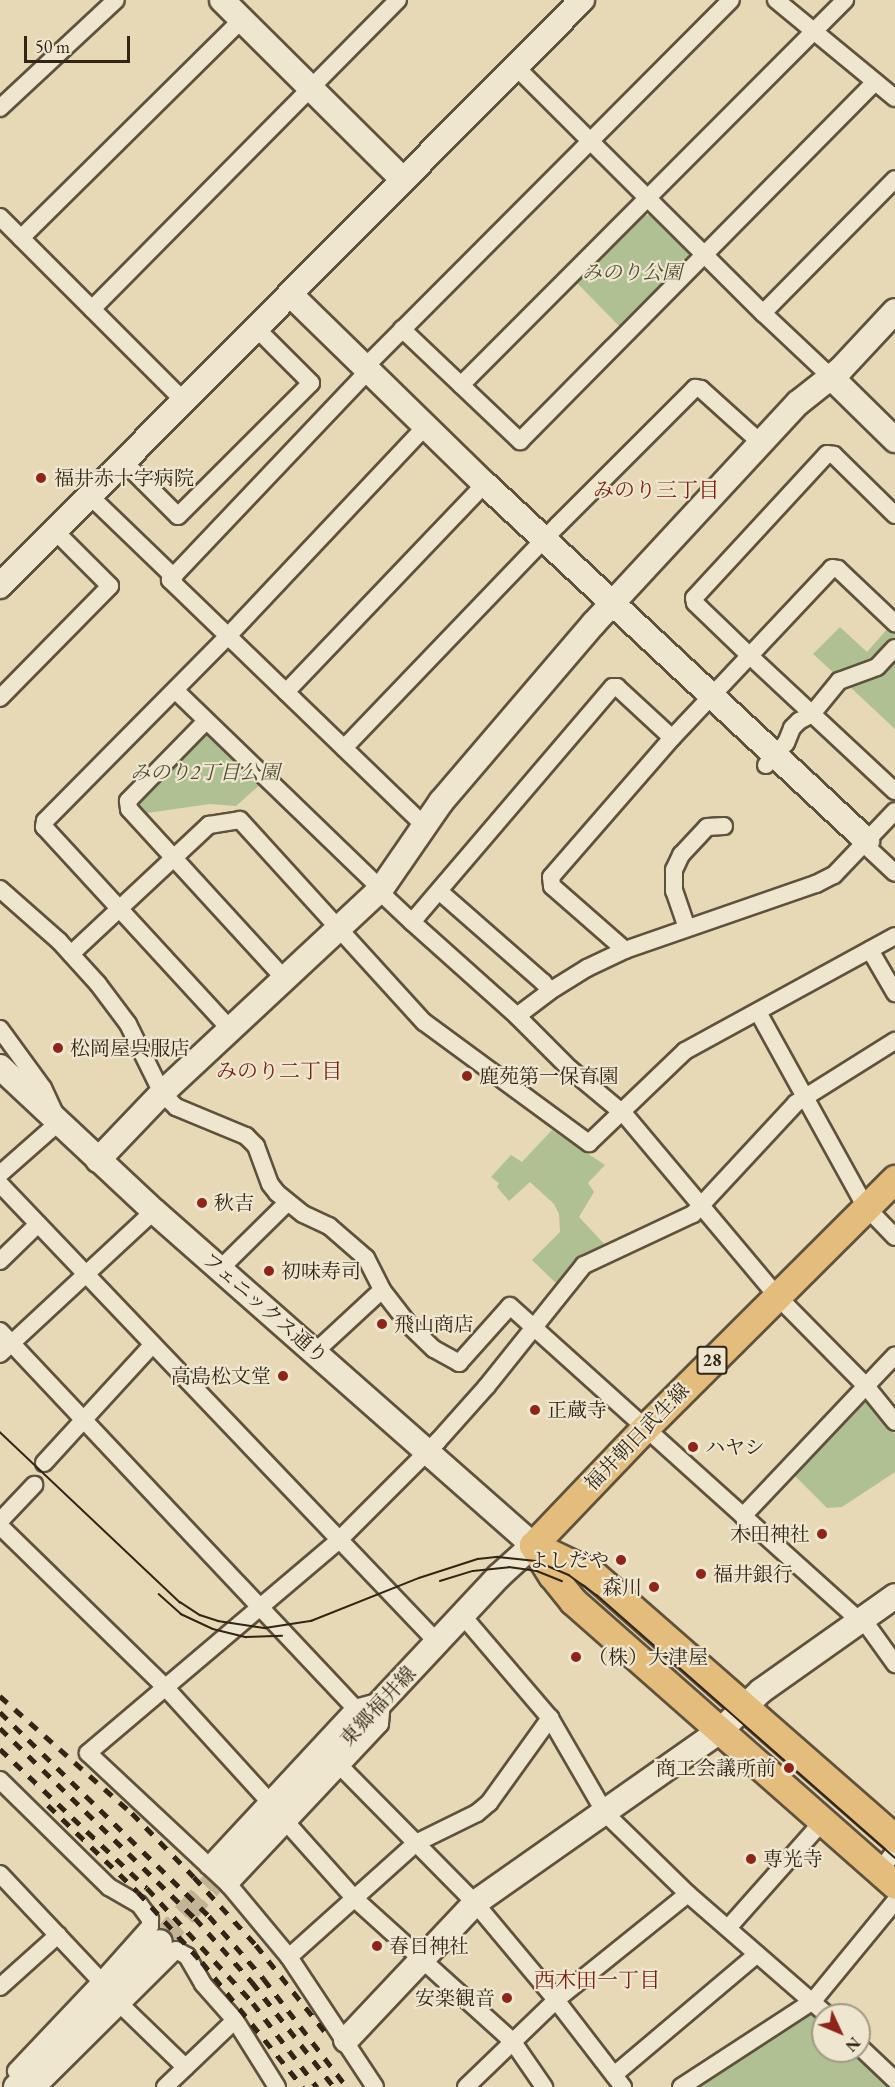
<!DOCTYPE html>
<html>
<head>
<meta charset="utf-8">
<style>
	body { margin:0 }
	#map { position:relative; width:895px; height:2087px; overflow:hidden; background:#e7d8b6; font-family:"EB Garamond","Noto Serif JP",serif }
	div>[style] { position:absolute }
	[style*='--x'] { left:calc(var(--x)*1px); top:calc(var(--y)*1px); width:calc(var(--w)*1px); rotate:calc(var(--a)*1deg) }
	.green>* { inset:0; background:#afc093 }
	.secondary-tunnel>* { height:24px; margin-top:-12px; transform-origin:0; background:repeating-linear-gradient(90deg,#c3b496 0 24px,transparent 0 36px) }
	.roads { filter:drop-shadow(2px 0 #5f523d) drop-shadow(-2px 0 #5f523d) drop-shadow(0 2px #5f523d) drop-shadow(0 -2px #5f523d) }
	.street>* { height:16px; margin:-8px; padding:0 8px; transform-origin:8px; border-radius:8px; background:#efe6d0 }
	.secondary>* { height:24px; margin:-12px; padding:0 12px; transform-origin:12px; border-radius:12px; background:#efe6d0 }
	.primary>* { height:27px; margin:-13.5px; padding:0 13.5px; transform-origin:13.5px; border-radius:13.5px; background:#e4bc7b }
	.tram>* { height:1.5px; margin:-0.75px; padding:0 0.75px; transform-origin:0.75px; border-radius:0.75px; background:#322515 }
	.rail>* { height:4.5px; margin-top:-2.25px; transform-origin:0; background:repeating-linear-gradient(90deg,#322515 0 10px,transparent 0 20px) }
	.dots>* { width:16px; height:16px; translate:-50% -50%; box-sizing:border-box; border:3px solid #efe6d0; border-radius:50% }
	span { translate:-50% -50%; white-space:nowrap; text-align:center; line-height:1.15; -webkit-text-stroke:4.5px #efe6d0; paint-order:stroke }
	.shield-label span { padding:2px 4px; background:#efe6d0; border:2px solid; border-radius:4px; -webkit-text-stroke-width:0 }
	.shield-label { font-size:18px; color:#322515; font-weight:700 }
	.park-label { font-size:20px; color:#514c34; font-style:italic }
	.poi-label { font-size:20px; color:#322515 }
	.left { translate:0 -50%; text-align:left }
	.right { translate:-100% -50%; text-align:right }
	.street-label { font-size:20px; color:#322515 }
	.neighbourhood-label { font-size:21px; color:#7a1f14 }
	.north { position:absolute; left:811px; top:2003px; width:60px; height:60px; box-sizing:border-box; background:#efe6d0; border:2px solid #a39985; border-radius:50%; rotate:134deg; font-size:16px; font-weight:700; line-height:24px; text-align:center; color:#322515 }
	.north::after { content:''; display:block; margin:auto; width:21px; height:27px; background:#8f2418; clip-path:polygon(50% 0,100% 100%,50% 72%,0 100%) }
	.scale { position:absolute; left:24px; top:36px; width:106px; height:27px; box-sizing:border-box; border:3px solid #322515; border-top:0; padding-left:8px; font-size:18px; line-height:21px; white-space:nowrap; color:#322515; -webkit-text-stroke:4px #efe6d0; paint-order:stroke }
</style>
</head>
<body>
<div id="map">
	<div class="green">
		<div style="clip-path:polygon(653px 214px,689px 250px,688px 261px,622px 329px,576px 282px,639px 217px)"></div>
		<div style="clip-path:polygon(840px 627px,867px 652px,889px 627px,895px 633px,895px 729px,849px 686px,820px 713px,812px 701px,834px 673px,813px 654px)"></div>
		<div style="clip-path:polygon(201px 733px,211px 733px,262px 783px,236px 806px,210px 804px,140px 814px,135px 809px,136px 799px)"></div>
		<div style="clip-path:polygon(552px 1130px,605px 1165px,588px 1183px,594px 1192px,579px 1217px,607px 1247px,558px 1285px,532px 1260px,560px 1232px,559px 1214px,554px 1204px,530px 1182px,509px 1201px,497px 1187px,499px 1183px,491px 1177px,511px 1155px,522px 1162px)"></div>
		<div style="clip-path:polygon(866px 1399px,895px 1434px,895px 1472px,842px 1507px,827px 1508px,791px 1472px,858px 1400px)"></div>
		<div style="clip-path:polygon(810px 2008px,823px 2020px,823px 2051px,856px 2051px,894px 2087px,695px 2087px)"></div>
	</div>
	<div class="secondary-tunnel">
		<div style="--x:160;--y:1942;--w:98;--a:-48.3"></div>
	</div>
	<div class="roads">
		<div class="street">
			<div style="--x:776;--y:0;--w:154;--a:39.5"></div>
			<div style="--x:516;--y:67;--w:349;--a:44.9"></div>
			<div style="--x:763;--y:313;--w:93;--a:43.3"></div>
			<div style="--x:0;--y:108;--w:158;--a:-43"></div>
			<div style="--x:0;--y:217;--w:260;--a:45"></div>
			<div style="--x:21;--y:238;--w:310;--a:-44.7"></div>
			<div style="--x:92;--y:309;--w:435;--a:-45.3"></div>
			<div style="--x:763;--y:313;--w:188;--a:-45.4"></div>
			<div style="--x:402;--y:329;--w:163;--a:43.5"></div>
			<div style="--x:520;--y:441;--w:505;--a:-45.32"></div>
			<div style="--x:365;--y:367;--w:518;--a:-45.08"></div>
			<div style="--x:368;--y:371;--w:288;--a:133.5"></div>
			<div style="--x:170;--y:580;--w:353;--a:44"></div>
			<div style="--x:461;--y:385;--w:544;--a:-45.07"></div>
			<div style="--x:124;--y:462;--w:76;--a:45"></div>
			<div style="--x:178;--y:516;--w:188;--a:-45"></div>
			<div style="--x:311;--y:383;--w:78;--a:-135"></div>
			<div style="--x:90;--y:496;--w:117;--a:44"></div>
			<div style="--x:895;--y:515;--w:86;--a:-135.5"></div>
			<div style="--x:834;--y:455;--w:7;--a:-172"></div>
			<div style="--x:827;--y:454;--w:196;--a:132.7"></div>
			<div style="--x:694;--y:598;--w:5;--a:79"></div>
			<div style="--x:695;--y:603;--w:76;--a:43.9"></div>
			<div style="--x:750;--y:656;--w:198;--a:43"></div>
			<div style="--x:175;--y:690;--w:286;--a:44"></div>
			<div style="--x:286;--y:692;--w:288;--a:-46.3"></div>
			<div style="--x:0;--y:698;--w:157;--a:-45.5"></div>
			<div style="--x:110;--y:586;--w:78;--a:-135"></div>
			<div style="--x:206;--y:721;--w:112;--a:134.3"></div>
			<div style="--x:128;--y:801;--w:8;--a:83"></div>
			<div style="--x:129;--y:809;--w:231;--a:47.5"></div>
			<div style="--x:344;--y:748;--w:309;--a:-46.2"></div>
			<div style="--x:558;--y:525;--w:194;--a:-45"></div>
			<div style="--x:695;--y:388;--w:6;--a:9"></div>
			<div style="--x:701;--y:389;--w:81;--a:42"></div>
			<div style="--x:766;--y:765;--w:30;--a:-48"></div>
			<div style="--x:786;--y:743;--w:16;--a:-68"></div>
			<div style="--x:792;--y:728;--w:10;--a:-45"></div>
			<div style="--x:799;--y:721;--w:15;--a:-28"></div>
			<div style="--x:812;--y:714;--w:43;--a:-50.7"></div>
			<div style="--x:839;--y:681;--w:40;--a:-20.2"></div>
			<div style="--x:877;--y:667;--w:26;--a:-47"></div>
			<div style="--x:864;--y:844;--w:42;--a:43.1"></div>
			<div style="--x:0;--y:889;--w:79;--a:41.4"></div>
			<div style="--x:59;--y:941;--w:58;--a:47.8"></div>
			<div style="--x:98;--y:984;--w:50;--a:53.1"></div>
			<div style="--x:128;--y:1024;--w:77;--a:63.8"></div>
			<div style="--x:162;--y:1093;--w:20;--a:45"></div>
			<div style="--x:176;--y:1107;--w:76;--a:22.5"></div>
			<div style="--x:246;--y:1136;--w:14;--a:45"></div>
			<div style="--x:256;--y:1146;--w:40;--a:69.8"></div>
			<div style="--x:270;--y:1184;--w:11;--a:52"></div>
			<div style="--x:277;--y:1193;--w:33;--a:39"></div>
			<div style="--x:303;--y:1214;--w:29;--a:25"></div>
			<div style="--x:329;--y:1226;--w:49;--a:40.9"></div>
			<div style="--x:366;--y:1258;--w:36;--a:63"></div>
			<div style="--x:382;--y:1290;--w:46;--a:52.1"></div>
			<div style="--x:410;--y:1326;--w:33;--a:44"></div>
			<div style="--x:434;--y:1349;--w:29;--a:29"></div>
			<div style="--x:459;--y:1363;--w:76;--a:-48.2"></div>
			<div style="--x:510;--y:1306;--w:469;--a:42"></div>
			<div style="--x:379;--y:891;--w:45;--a:43.2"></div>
			<div style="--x:412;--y:922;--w:309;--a:-49.5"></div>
			<div style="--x:613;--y:687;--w:4;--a:0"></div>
			<div style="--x:617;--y:687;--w:75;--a:42.8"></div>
			<div style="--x:439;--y:891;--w:138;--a:41.2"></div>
			<div style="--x:543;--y:982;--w:11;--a:52"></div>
			<div style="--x:412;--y:922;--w:141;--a:41.8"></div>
			<div style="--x:517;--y:1016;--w:75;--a:45"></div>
			<div style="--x:570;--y:1069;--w:72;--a:39.9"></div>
			<div style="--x:625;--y:1115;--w:236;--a:50"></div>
			<div style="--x:777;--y:1296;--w:127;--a:45.3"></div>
			<div style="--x:866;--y:1386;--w:46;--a:51.1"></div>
			<div style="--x:687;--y:928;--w:39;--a:-109"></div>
			<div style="--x:674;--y:891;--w:21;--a:-90"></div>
			<div style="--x:674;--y:870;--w:17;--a:-65"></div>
			<div style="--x:681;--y:855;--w:38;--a:-47"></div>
			<div style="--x:707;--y:827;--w:17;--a:-3"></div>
			<div style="--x:625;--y:950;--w:97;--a:-138.8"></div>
			<div style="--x:552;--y:886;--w:9;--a:-96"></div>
			<div style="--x:551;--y:877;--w:184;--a:-49"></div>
			<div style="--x:672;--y:738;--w:233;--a:-46.7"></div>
			<div style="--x:832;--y:568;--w:6;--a:9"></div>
			<div style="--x:838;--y:569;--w:79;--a:43.5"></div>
			<div style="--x:870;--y:950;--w:50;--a:59.8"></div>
			<div style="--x:71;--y:954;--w:189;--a:-43.1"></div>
			<div style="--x:209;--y:825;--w:31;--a:-9"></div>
			<div style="--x:240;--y:820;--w:273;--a:47.7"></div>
			<div style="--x:424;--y:1022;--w:205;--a:36.3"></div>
			<div style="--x:589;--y:1143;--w:133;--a:-43.8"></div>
			<div style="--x:685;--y:1051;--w:239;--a:-28.7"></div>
			<div style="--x:758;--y:1012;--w:222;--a:61.1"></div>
			<div style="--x:865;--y:1206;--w:43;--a:45.9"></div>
			<div style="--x:517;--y:1016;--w:41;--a:-37.1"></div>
			<div style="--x:550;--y:991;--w:44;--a:-31.9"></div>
			<div style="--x:587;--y:968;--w:42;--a:-25.3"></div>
			<div style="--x:625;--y:950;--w:202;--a:-19.1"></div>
			<div style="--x:816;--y:884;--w:20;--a:-27"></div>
			<div style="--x:834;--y:875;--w:88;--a:-46.4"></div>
			<div style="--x:0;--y:1029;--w:73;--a:53.9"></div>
			<div style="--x:43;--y:1088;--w:38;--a:65"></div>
			<div style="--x:59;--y:1122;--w:79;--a:138.6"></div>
			<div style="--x:230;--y:1029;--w:275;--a:-132.6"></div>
			<div style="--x:44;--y:827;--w:6;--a:-81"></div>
			<div style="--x:45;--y:821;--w:260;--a:-45.3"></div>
			<div style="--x:228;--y:636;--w:287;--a:-46.7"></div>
			<div style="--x:0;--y:1184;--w:633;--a:46.34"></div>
			<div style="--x:0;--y:1261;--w:53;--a:-44.2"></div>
			<div style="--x:220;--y:1269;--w:95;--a:-44.6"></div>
			<div style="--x:0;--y:1331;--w:518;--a:46.72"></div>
			<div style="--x:315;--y:1352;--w:91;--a:-42.8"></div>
			<div style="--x:0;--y:1354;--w:210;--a:-42.9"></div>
			<div style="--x:44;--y:1463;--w:161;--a:-47.5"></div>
			<div style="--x:743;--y:1516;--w:221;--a:-46.6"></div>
			<div style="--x:0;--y:1521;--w:50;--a:-46.6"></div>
			<div style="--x:0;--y:1526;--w:232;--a:44.3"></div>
			<div style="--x:166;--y:1688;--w:153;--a:47.7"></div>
			<div style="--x:462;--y:1615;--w:135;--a:49.5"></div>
			<div style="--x:550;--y:1718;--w:110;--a:59.9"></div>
			<div style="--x:605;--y:1813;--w:116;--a:44.3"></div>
			<div style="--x:688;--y:1894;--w:184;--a:41"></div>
			<div style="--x:862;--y:1618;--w:57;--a:54.3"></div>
			<div style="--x:340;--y:1766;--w:192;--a:45.4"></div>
			<div style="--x:475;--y:1903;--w:126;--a:50.1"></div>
			<div style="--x:556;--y:2000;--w:110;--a:52.4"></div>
			<div style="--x:0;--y:1780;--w:153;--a:44.5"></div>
			<div style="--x:109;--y:1887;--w:34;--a:30"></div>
			<div style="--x:139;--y:1904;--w:19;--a:54"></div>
			<div style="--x:150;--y:1919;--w:7;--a:90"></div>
			<div style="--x:150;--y:1926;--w:74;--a:131.7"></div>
			<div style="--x:101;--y:1981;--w:124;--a:133.4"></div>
			<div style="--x:287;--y:1823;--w:102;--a:48.2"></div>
			<div style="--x:355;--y:1899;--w:213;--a:42.1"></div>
			<div style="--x:513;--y:2042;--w:55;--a:55.4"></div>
			<div style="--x:208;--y:1866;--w:216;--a:-47.1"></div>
			<div style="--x:355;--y:1708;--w:28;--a:-15"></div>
			<div style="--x:382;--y:1701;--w:23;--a:95"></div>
			<div style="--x:380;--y:1724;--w:221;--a:133.2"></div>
			<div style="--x:879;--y:1872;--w:26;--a:-53"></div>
			<div style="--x:0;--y:1874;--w:147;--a:46.7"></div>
			<div style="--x:728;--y:1928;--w:142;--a:-48.4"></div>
			<div style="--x:289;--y:1957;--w:171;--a:-41.9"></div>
			<div style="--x:416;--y:1843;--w:68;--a:-26.2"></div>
			<div style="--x:477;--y:1813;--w:16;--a:-40"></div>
			<div style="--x:489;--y:1803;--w:105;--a:-54.3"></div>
			<div style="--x:0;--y:1987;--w:78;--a:-41.9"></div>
			<div style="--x:120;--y:2004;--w:91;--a:44.1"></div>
			<div style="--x:859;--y:2046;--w:50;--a:43.4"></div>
			<div style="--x:614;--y:2075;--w:187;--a:-40.2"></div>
			<div style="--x:38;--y:2087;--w:194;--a:-44.8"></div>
			<div style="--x:176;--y:1950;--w:13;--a:29"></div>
			<div style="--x:187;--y:1956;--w:32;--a:60"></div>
			<div style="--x:203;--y:1984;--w:48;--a:48.4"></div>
			<div style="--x:235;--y:2020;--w:79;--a:57.9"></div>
			<div style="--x:165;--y:2087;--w:97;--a:-43.7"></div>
			<div style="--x:375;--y:2087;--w:156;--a:-123.5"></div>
			<div style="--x:289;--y:1957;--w:94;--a:-129.8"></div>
			<div style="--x:229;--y:1885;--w:193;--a:-136.9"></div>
			<div style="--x:88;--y:1753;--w:329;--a:-40.3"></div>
			<div style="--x:339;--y:1540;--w:140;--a:-45"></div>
			<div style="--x:438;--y:1441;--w:74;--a:-48.3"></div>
			<div style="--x:487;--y:1386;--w:155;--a:-51.3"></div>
			<div style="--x:584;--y:1265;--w:120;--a:-25.1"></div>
			<div style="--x:693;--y:1214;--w:151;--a:-47.1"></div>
			<div style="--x:796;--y:1103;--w:117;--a:-32.1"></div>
			<div style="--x:466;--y:2087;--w:125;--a:-44"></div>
			<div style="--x:556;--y:2000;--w:169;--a:-38.8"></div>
			<div style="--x:681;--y:2087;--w:158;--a:-33.1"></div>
			<div style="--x:813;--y:2001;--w:129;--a:-50.6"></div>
		</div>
		<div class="secondary">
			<div style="--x:222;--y:0;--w:255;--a:44.8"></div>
			<div style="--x:290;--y:294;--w:272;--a:44.3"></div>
			<div style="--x:485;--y:484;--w:523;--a:43.06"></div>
			<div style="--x:831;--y:377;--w:90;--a:44.5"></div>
			<div style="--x:0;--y:586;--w:826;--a:-45.2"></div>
			<div style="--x:0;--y:1067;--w:211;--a:43.1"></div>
			<div style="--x:154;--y:1211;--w:505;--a:41.39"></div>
			<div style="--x:533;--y:1545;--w:47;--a:137.6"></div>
			<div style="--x:498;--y:1577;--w:400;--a:133.1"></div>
			<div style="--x:98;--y:1160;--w:93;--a:-46.3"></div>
			<div style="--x:162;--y:1093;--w:299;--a:-43"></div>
			<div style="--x:381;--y:889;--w:106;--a:-55.4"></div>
			<div style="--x:441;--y:802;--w:235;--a:-49.5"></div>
			<div style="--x:594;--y:623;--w:300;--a:-47.2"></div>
			<div style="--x:798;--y:403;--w:55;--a:-38.3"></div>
			<div style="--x:841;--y:369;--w:79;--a:-47"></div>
			<div style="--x:346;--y:2040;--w:188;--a:-46.7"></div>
			<div style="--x:475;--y:1903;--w:299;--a:-35.1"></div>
			<div style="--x:720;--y:1731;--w:57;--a:-44.3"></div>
			<div style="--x:761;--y:1691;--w:164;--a:-35.3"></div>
			<div style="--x:16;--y:2087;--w:204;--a:-45.2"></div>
		</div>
		<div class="primary">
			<div style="--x:533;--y:1545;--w:162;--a:-46.3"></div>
			<div style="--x:645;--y:1428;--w:353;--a:-44.9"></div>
			<div style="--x:533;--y:1545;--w:36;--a:58"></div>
			<div style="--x:552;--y:1575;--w:33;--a:51"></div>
			<div style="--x:573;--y:1601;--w:429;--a:41.4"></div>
			<div style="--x:533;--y:1545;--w:65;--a:25.4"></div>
			<div style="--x:592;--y:1573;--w:403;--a:41.2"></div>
		</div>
	</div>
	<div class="tram">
		<div style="--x:0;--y:1432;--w:248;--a:43.4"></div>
		<div style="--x:180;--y:1602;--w:24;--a:33"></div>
		<div style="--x:200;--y:1615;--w:19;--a:18"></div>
		<div style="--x:218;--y:1621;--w:48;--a:8.5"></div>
		<div style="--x:265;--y:1628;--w:47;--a:-8.7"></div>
		<div style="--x:311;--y:1621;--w:116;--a:-21.7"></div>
		<div style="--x:419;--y:1578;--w:62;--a:-17.9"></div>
		<div style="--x:478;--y:1559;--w:20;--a:-6"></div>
		<div style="--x:498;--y:1557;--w:38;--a:6"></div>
		<div style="--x:536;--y:1561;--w:36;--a:23"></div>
		<div style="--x:569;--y:1575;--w:34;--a:36"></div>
		<div style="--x:597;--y:1595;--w:397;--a:41.4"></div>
		<div style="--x:440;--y:1581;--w:34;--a:-17"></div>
		<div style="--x:473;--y:1571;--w:36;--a:-6"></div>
		<div style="--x:509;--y:1567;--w:28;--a:8"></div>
		<div style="--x:537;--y:1571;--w:27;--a:22"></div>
		<div style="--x:159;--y:1594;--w:30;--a:42"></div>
		<div style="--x:181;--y:1614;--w:35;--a:25"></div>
		<div style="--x:213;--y:1629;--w:34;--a:14"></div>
		<div style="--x:246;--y:1637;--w:36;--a:-2"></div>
	</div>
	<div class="rail">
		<div style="--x:0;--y:1696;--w:176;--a:41.6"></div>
		<div style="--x:132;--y:1813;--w:89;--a:45.9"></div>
		<div style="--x:194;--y:1877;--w:92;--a:47.6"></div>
		<div style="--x:256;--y:1945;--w:112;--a:51.5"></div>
		<div style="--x:0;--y:1712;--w:292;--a:44.3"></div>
		<div style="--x:209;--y:1916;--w:84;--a:48.9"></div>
		<div style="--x:264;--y:1979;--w:136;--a:52.5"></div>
		<div style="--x:0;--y:1728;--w:272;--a:44.3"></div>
		<div style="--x:195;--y:1918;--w:86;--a:48.3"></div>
		<div style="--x:252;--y:1982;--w:133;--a:52"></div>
		<div style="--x:0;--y:1749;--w:202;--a:43.4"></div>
		<div style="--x:147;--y:1888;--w:156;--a:47.3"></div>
		<div style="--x:253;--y:2003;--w:106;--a:52.7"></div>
		<div style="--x:48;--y:1805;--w:125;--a:44"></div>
		<div style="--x:138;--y:1892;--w:95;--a:47.6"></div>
		<div style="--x:202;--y:1962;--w:161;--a:51.1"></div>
	</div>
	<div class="dots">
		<div style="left:41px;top:478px;background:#8f2418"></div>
		<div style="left:58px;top:1048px;background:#8f2418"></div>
		<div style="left:467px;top:1076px;background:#8f2418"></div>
		<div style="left:202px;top:1203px;background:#8f2418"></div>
		<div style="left:269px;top:1271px;background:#8f2418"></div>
		<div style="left:382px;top:1324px;background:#8f2418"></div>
		<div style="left:283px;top:1376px;background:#8f2418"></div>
		<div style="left:535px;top:1410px;background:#8f2418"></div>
		<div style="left:693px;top:1447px;background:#8f2418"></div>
		<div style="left:822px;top:1534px;background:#8f2418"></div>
		<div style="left:621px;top:1560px;background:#8f2418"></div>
		<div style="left:701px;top:1574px;background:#8f2418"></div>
		<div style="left:654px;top:1587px;background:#8f2418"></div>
		<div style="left:576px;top:1657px;background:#8f2418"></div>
		<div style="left:789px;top:1768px;background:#8f2418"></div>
		<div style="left:751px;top:1859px;background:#8f2418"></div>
		<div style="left:377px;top:1946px;background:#8f2418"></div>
		<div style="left:507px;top:1998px;background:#8f2418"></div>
	</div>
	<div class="shield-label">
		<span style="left:712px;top:1360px">28</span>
	</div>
	<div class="park-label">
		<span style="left:632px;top:272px">みのり公園</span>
		<span style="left:205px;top:772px">みのり2丁目公園</span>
	</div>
	<div class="poi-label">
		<span class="left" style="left:54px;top:478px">福井赤十字病院</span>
		<span class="left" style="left:70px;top:1048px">松岡屋呉服店</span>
		<span class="left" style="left:479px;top:1076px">鹿苑第一保育園</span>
		<span class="left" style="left:214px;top:1203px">秋吉</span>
		<span class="left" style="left:281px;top:1271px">初味寿司</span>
		<span class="left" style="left:394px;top:1324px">飛山商店</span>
		<span class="right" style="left:271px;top:1376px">高島松文堂</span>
		<span class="left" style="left:547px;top:1410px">正蔵寺</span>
		<span class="left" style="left:705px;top:1447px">ハヤシ</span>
		<span class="right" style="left:810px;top:1534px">木田神社</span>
		<span class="right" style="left:609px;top:1560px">よしだや</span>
		<span class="left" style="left:713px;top:1574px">福井銀行</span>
		<span class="right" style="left:642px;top:1587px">森川</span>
		<span class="left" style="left:588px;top:1657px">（株）大津屋</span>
		<span class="right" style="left:776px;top:1768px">商工会議所前</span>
		<span class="left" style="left:763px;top:1859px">専光寺</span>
		<span class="left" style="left:389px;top:1946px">春日神社</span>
		<span class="right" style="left:495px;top:1998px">安楽観音</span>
	</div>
	<div class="street-label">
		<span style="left:265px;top:1308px;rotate:41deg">フェニックス通り</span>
		<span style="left:637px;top:1437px;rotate:-46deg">福井朝日武生線</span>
		<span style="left:378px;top:1706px;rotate:-47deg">東郷福井線</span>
	</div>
	<div class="neighbourhood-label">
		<span style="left:656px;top:490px">みのり三丁目</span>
		<span style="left:279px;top:1071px">みのり二丁目</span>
		<span style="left:597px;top:1980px">西木田一丁目</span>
	</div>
	<div class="north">N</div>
	<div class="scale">50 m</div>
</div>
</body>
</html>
